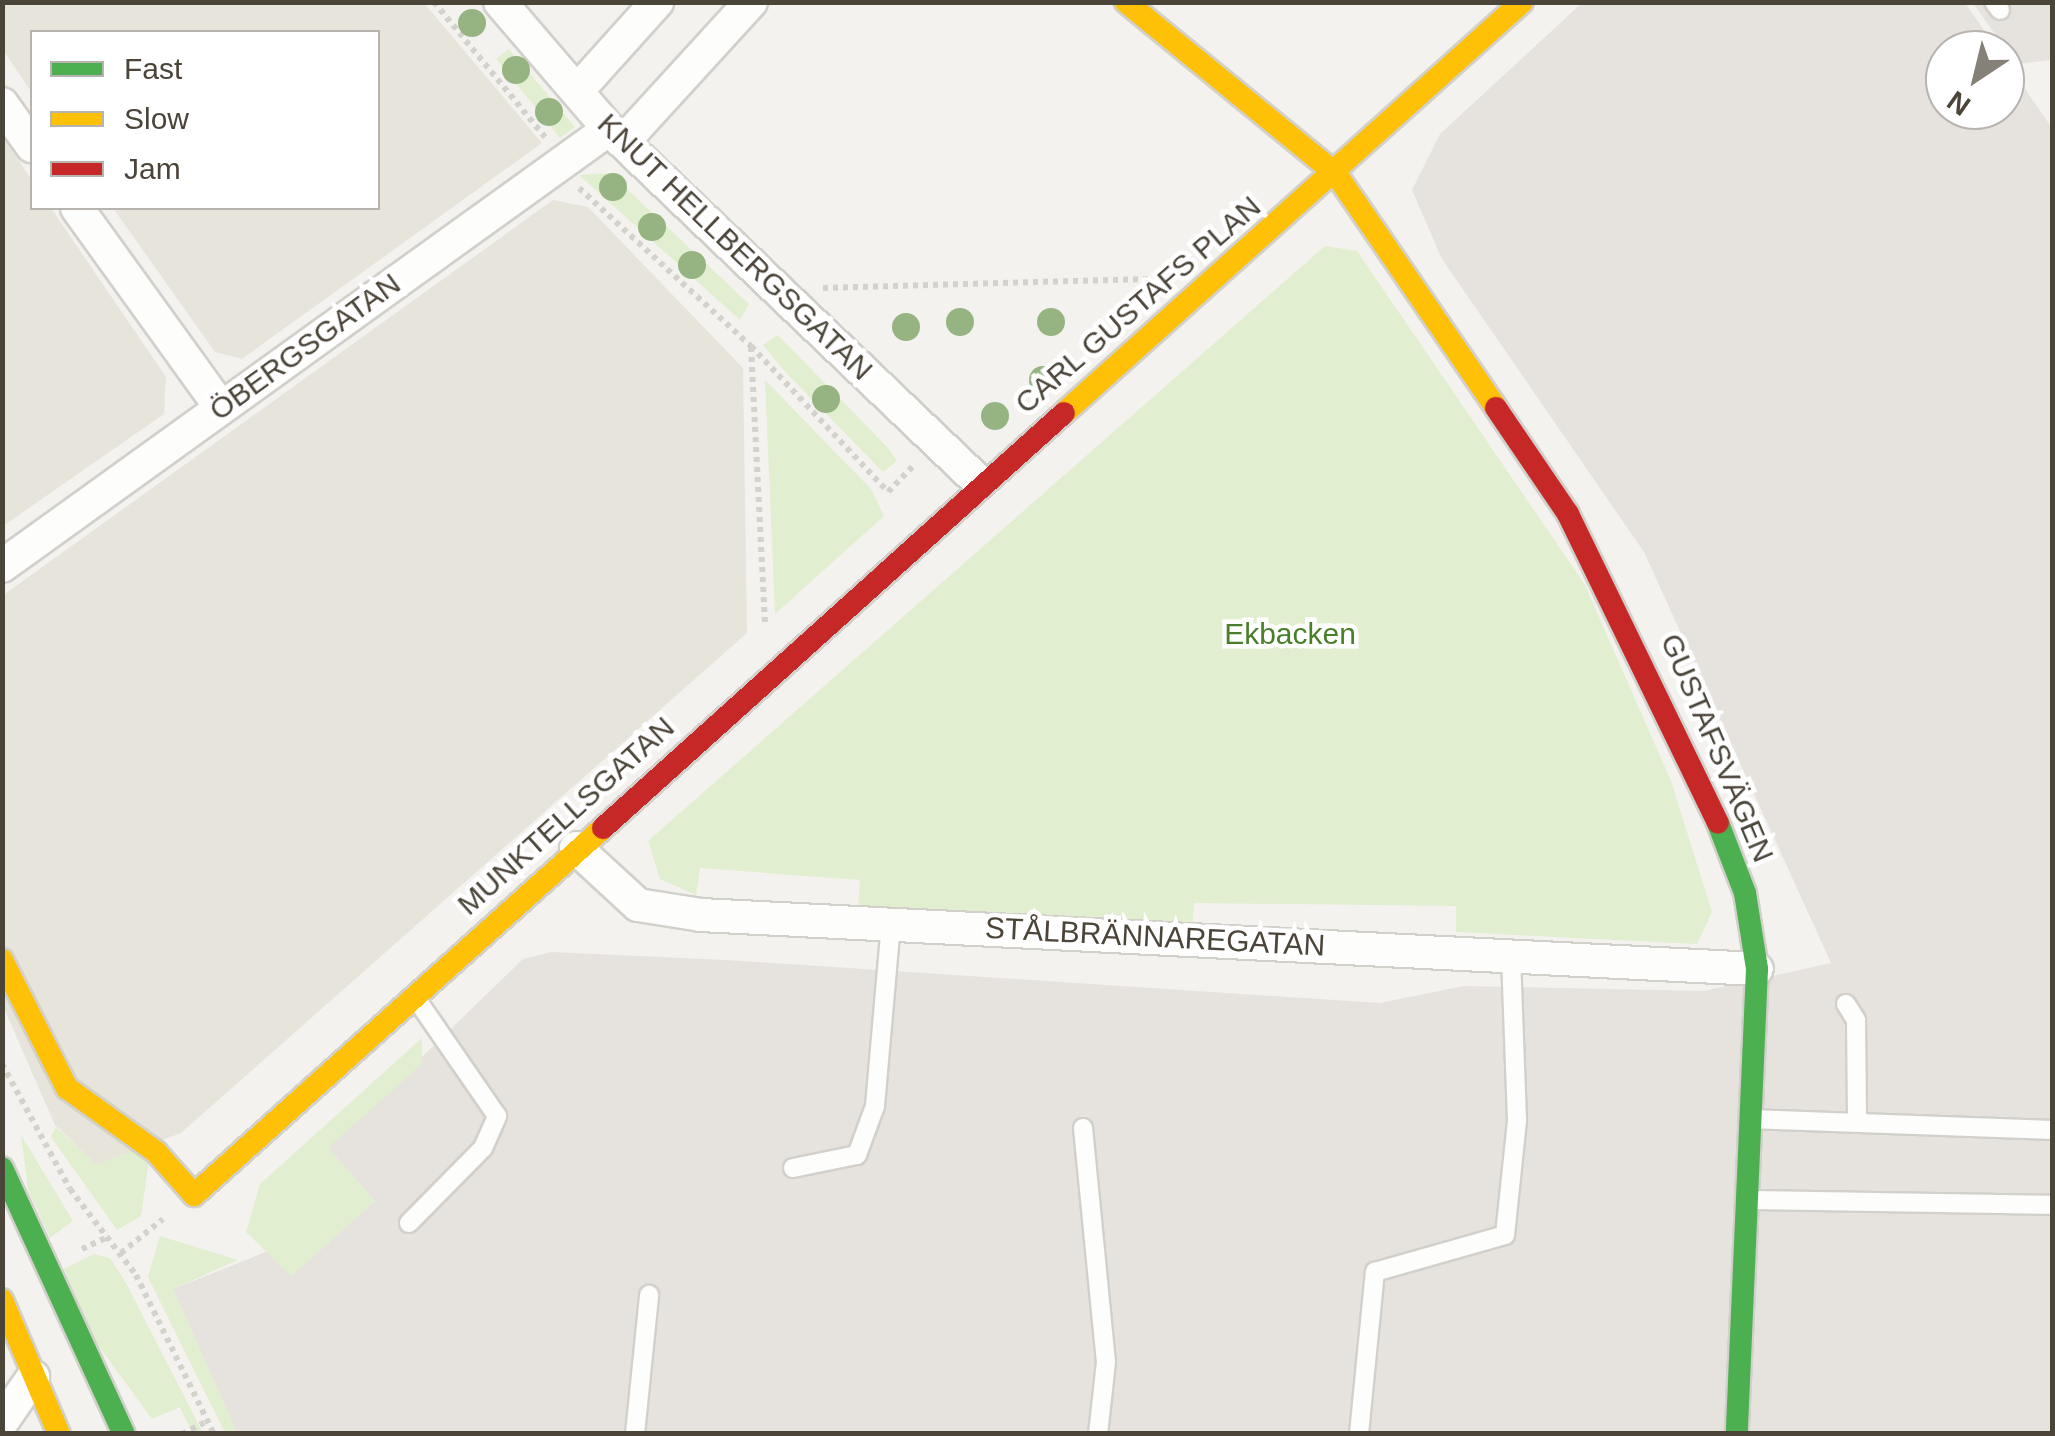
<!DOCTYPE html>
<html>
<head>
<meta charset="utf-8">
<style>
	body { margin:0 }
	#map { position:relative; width:2055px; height:1436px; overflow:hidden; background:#f4f2ee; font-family:Helvetica,sans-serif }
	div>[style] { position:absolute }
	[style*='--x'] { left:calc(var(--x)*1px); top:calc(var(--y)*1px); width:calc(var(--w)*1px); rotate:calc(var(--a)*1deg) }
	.residential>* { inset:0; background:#e7e4dc }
	.industrial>* { inset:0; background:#e6e2de }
	.green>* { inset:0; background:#e1eecf }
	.parking>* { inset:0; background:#e6e3df }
	.path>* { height:6px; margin-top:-3px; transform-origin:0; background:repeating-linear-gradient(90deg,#d3d2cc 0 5px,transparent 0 10px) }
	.roads { filter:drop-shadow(2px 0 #d2d0cb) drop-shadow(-2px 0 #d2d0cb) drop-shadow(0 2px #d2d0cb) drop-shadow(0 -2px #d2d0cb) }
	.lane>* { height:18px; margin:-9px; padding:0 9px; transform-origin:9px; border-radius:9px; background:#fdfdfc }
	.street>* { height:32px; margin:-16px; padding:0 16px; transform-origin:16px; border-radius:16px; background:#fdfdfc }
	.fast>* { height:22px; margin:-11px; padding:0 11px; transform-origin:11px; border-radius:11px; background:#4caf50 }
	.slow>* { height:22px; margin:-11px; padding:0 11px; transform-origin:11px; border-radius:11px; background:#ffc107 }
	.jam>* { height:22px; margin:-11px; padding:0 11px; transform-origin:11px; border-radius:11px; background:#c62828 }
	.trees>* { width:28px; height:28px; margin:-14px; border-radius:50%; background:#96b382 }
	span { translate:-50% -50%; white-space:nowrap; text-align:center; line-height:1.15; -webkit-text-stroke:9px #fff; paint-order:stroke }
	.street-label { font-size:30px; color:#4b4439 }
	.park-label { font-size:30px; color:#4a7f2a }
	.frame { position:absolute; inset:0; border:5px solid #4b4439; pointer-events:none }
	.legend { position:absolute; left:30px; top:30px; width:350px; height:180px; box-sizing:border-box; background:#fff; border:2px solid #b7b4b0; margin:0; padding:12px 18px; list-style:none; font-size:30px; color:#4b4439 }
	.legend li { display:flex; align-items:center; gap:20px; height:50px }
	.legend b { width:50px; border:2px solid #b7b4b0 }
	.north { position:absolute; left:1925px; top:30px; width:100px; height:100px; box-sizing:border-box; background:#fff; border:2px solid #b7b4b0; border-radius:50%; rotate:215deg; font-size:28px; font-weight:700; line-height:40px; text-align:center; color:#4b4439 }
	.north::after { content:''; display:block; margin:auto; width:35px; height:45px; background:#868178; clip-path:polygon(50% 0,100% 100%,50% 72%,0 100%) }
</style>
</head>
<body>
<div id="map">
	<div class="residential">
		<div style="clip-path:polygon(2px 3px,424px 3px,542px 143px,242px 359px,215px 352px,113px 208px,378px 208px,378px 32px,32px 32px,32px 93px,3px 50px)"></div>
		<div style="clip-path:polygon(2px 136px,32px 180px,32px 208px,51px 208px,166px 377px,164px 414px,3px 526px)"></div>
		<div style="clip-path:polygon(553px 200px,588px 207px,743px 368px,747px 633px,181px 1133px,96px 1165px,55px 1125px,3px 1006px,2px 596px)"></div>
	</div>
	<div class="industrial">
		<div style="clip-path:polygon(1582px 3px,1965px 3px,1998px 50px,1945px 50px,1945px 110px,2005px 110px,2005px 60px,2052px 128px,2052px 1433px,237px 1433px,173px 1289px,271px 1250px,292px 1275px,375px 1201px,328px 1148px,523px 959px,551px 952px,726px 960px,1380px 1003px,1464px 986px,1704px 991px,1831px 963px,1644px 552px,1442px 259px,1412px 190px,1440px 134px)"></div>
	</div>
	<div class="green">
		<div style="clip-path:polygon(509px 49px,575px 127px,560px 138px,496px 59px)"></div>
		<div style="clip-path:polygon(610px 173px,749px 304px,740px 320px,579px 175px)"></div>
		<div style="clip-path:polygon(1325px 246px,1357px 251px,1585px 585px,1671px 781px,1712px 912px,1697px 944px,1456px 932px,1456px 906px,1194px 903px,1193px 924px,858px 908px,860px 880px,700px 868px,696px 895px,660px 879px,648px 841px)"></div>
		<div style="clip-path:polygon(778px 335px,888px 448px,897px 461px,883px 472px,788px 375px,763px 345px)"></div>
		<div style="clip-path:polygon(765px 380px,871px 489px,884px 516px,775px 614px)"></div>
		<div style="clip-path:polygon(422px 1038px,422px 1064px,328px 1148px,375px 1201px,291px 1276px,246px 1232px,260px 1184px)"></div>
		<div style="clip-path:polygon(56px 1127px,96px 1165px,135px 1150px,149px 1160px,141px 1216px,117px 1230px,51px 1137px)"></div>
		<div style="clip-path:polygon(21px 1135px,73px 1221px,50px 1238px,28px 1190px)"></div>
		<div style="clip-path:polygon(160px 1236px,238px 1260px,173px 1289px,237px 1433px,225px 1433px,148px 1277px)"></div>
		<div style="clip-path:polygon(94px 1254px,110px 1258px,126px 1283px,203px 1433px,192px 1433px,180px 1407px,152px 1419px,95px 1341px,64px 1269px)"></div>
	</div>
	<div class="parking">
		<div style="clip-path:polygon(1973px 3px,2052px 3px,2052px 60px,2016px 64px)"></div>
	</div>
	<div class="path">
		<div style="--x:434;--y:2;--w:175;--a:50.6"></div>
		<div style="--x:579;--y:188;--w:234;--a:42.6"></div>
		<div style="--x:751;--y:346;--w:200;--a:46.8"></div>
		<div style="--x:888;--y:492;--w:39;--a:-46"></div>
		<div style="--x:823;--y:288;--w:326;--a:-1.6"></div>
		<div style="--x:751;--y:347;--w:277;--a:87.1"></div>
		<div style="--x:2;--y:1064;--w:142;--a:61.5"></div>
		<div style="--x:70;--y:1189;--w:108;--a:52.5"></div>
		<div style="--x:136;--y:1275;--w:177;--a:63.9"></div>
		<div style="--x:82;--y:1249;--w:29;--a:-25"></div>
		<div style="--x:121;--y:1253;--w:54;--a:-39"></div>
		<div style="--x:182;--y:1434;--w:29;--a:-27"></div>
	</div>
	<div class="roads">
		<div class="lane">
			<div style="--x:1994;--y:2;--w:10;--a:53"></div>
			<div style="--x:1846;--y:1004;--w:19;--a:58"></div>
			<div style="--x:1856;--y:1020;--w:100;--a:89.4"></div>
			<div style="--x:1751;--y:1119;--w:301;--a:2.1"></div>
			<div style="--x:1083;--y:1128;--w:235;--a:84.4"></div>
			<div style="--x:1106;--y:1362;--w:72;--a:96.3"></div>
			<div style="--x:793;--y:1168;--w:65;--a:-11.5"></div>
			<div style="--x:857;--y:1155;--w:52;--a:-69.8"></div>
			<div style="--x:875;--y:1106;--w:183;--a:-85"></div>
			<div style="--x:1747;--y:1200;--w:305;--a:0.9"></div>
			<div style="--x:409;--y:1223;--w:105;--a:-45.4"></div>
			<div style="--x:483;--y:1148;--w:35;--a:-66"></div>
			<div style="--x:497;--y:1116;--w:141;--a:-124.6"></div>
			<div style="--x:635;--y:1434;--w:140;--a:-84.2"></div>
			<div style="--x:1359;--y:1434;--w:163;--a:-84.4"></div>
			<div style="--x:1375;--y:1272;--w:135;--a:-15.9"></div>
			<div style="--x:1505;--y:1235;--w:116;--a:-84"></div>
			<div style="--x:1517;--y:1120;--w:165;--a:-92.1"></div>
		</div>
		<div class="street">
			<div style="--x:500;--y:2;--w:167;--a:49.4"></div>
			<div style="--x:609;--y:129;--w:511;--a:43.65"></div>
			<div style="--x:577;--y:91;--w:120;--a:-48"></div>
			<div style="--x:2;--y:104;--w:52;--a:54.5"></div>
			<div style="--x:623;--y:142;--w:190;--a:-47.6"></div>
			<div style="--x:77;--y:208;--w:246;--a:54.2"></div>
			<div style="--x:2;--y:566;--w:748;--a:-35.75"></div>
			<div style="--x:576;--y:848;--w:84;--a:42.6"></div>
			<div style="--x:638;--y:905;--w:64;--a:9"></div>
			<div style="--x:701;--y:915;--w:1057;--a:2.93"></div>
			<div style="--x:2;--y:1422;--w:55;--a:-55.4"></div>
		</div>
		<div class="fast">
			<div style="--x:1718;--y:823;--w:75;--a:68.9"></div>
			<div style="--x:1745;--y:893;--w:77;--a:81"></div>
			<div style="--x:1757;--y:969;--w:465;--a:92.5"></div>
			<div style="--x:2;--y:1168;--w:293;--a:65.4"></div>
		</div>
		<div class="slow">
			<div style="--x:1126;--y:2;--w:271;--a:39.3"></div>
			<div style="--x:1336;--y:174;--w:283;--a:55.6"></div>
			<div style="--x:1064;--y:413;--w:615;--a:-41.9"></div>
			<div style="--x:2;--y:960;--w:144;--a:63.1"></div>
			<div style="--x:67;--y:1088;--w:110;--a:35.7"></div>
			<div style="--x:156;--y:1152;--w:57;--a:48.5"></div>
			<div style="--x:194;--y:1195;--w:550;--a:-41.9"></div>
			<div style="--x:2;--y:1300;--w:146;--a:67"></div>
		</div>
		<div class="jam">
			<div style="--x:1496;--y:408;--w:128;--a:55.8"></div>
			<div style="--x:1568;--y:514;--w:343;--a:64.1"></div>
			<div style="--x:603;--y:828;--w:620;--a:-41.99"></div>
		</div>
	</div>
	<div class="trees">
		<div style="left:472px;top:23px"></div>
		<div style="left:516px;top:70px"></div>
		<div style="left:549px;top:112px"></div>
		<div style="left:613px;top:187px"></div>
		<div style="left:652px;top:227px"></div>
		<div style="left:692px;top:265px"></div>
		<div style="left:960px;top:322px"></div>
		<div style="left:1051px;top:322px"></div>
		<div style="left:906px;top:327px"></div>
		<div style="left:1043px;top:380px"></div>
		<div style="left:826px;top:399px"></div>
		<div style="left:995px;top:416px"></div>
	</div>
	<div class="street-label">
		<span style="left:735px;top:247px;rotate:44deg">KNUT HELLBERGSGATAN</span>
		<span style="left:1138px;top:305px;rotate:-41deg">CARL GUSTAFS PLAN</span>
		<span style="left:305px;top:347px;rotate:-36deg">ÖBERGSGATAN</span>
		<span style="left:1717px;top:748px;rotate:67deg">GUSTAFSVÄGEN</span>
		<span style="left:566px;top:816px;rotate:-42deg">MUNKTELLSGATAN</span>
		<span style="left:1155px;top:937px;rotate:3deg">STÅLBRÄNNAREGATAN</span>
	</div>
	<div class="park-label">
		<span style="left:1290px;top:634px">Ekbacken</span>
	</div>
	<div class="frame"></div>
	<ul class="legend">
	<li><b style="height:12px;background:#4caf50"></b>Fast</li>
	<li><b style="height:12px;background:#ffc107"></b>Slow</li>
	<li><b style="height:12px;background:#c62828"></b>Jam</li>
	</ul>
	<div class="north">N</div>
</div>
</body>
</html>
